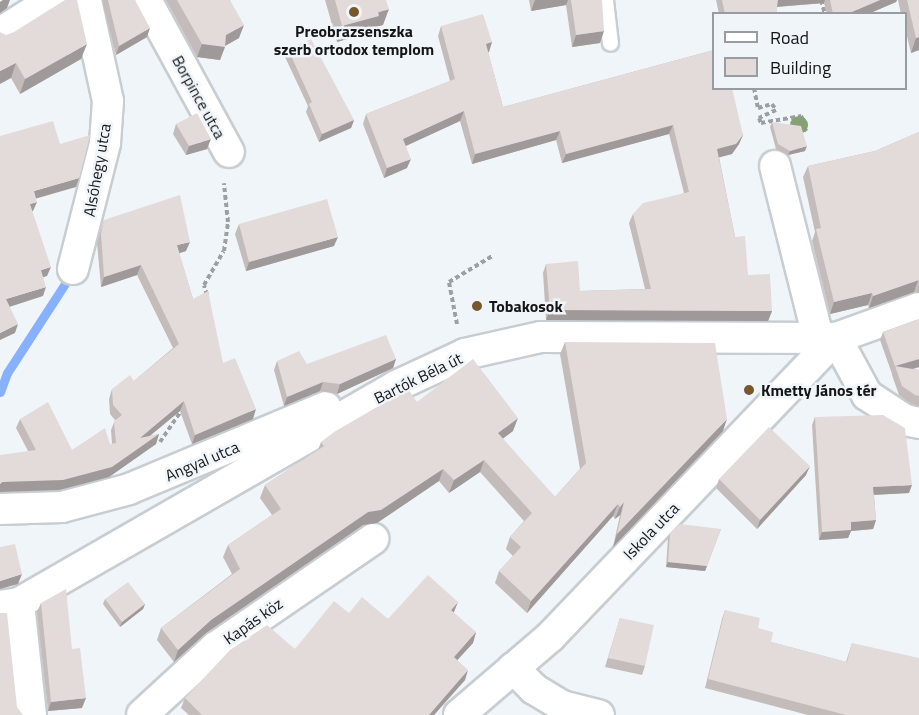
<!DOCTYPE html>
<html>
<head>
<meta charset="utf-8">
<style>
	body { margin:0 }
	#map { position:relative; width:919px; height:715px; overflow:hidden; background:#f0f5fa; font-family:"Titillium Web",sans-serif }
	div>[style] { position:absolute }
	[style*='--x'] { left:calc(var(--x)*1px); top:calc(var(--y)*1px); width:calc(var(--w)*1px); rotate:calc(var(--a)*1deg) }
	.stream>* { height:9px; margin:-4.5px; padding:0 4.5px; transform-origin:4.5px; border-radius:4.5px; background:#87b0fe }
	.path>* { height:4px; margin-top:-2px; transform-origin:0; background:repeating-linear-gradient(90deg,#9c9fa3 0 4.5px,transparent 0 7.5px) }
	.roads { filter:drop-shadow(2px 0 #c8cdd2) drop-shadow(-2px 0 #c8cdd2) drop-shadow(0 2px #c8cdd2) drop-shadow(0 -2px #c8cdd2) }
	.lane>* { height:15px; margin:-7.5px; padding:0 7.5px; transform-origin:7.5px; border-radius:7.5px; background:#fff }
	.street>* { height:30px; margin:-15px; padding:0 15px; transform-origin:15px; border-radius:15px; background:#fff }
	.trees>* { width:18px; height:18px; margin:-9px; border-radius:50%; background:#88a172 }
	.wall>* { inset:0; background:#c3bcbb }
	.shaded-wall>* { inset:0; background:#9f9999 }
	.building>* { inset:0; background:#e3dbda }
	.dots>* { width:16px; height:16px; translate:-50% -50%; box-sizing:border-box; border:3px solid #f0f5fa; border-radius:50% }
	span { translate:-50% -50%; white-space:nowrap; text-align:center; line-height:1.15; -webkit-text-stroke:5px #f0f5fa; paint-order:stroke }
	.poi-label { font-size:16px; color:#141517; font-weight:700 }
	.left { translate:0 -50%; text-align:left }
	.street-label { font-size:16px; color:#141517 }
	.legend { position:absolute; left:712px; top:12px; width:195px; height:78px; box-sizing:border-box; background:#f0f5fa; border:2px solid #989b9f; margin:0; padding:8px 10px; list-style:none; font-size:18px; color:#141517 }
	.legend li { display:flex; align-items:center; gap:12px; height:30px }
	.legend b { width:30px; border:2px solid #989b9f }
</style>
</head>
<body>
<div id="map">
	<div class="stream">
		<div style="--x:0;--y:392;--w:20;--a:-70"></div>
		<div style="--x:7;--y:373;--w:108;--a:-57"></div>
	</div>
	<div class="path">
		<div style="--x:821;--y:0;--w:15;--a:74"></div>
		<div style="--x:754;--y:88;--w:20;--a:79"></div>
		<div style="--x:758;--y:108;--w:15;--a:-16"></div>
		<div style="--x:772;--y:104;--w:7;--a:56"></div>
		<div style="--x:776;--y:110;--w:19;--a:155"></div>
		<div style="--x:759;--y:118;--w:5;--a:68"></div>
		<div style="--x:761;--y:123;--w:41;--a:-9.9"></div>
		<div style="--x:801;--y:116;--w:13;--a:63"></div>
		<div style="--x:807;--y:128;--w:9;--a:139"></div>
		<div style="--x:207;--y:295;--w:10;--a:-107"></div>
		<div style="--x:204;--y:285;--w:39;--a:-60"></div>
		<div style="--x:224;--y:251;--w:29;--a:-82"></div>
		<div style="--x:228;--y:222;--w:39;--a:-96"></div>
		<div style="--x:457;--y:324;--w:43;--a:-100.8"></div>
		<div style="--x:449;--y:282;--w:52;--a:-31"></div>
		<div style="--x:160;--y:442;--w:41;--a:-55.9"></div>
	</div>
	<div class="roads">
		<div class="lane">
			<div style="--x:605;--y:0;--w:43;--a:83.4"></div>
		</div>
		<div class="street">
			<div style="--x:146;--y:0;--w:173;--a:61.4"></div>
			<div style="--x:0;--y:33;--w:62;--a:-32.4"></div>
			<div style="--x:775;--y:166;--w:176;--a:75.9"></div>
			<div style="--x:73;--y:269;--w:130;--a:-75.7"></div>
			<div style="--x:105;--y:143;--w:42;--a:-85.9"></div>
			<div style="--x:108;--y:101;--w:103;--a:-102.3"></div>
			<div style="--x:836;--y:338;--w:65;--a:61.5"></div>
			<div style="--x:867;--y:395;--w:45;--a:33.3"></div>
			<div style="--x:905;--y:420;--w:14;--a:12"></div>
			<div style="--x:0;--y:509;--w:62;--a:-1.8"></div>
			<div style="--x:62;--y:507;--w:69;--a:-15"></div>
			<div style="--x:129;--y:489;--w:213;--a:-22.6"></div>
			<div style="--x:19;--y:603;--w:113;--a:83.9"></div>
			<div style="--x:0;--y:606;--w:19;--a:-9"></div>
			<div style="--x:19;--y:603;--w:435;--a:-29.9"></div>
			<div style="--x:396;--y:386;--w:76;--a:-24.9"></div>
			<div style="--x:465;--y:354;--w:78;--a:-12.6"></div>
			<div style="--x:541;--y:337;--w:295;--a:0.2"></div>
			<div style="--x:836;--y:338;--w:88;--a:-19.9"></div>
			<div style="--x:513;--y:668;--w:30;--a:45"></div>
			<div style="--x:534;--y:689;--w:33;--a:31"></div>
			<div style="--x:562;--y:706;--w:38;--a:14"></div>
			<div style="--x:142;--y:715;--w:100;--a:-42.6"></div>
			<div style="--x:216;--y:647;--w:191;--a:-34.5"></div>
			<div style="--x:459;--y:715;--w:120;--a:-40.6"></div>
			<div style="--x:550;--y:637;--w:414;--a:-46.3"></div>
		</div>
	</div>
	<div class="trees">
		<div style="left:799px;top:125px"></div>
	</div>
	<div class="wall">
		<div style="clip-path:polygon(102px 0,135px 0,147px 37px,116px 55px)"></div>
		<div style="clip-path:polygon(166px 0,230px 0,239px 38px,225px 46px,220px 60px,197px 57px)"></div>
		<div style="clip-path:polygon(325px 0,386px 0,383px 25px,375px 27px,373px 31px,337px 42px)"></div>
		<div style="clip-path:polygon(529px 0,602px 0,600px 43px,572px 47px,566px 5px,531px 11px)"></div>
		<div style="clip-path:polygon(716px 0,897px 0,896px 2px,868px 14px,827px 14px,824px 3px,777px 7px,776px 14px,719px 14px)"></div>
		<div style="clip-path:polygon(898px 0,919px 0,919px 50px,911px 53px,906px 32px,906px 14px,901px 14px)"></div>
		<div style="clip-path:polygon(441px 26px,492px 42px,488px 52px,503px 107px,714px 50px,743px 135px,739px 144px,732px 154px,719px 157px,735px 237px,748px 275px,772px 311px,768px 321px,546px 320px,543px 273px,546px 264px,580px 291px,645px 289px,629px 223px,633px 214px,684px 193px,669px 134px,562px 163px,556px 140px,472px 164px,460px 121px,406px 146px,407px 168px,384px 178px,363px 124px,366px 114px,450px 81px,438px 36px)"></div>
		<div style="clip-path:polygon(6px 35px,81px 59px,20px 94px,11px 78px)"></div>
		<div style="clip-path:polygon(288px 49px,354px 120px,351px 128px,319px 142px,306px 112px,308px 106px,285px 57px)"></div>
		<div style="clip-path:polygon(772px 122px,805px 151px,788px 155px,776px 149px,770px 127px)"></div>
		<div style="clip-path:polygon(176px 124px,207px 149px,186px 155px,173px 134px)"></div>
		<div style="clip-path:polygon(919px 132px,919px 293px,914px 292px,869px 308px,868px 305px,830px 314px,812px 241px,815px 232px,803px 177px,808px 166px,875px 151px)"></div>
		<div style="clip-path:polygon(104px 220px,186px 251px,179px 253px,193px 299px,223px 363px,253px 419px,192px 444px,180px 411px,150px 436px,159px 434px,156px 444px,109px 477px,59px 490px,28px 451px,16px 428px,20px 419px,72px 450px,112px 444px,111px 430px,115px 420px,110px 414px,109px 399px,112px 389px,134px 381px,173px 348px,137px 275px,101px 287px,97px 243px)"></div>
		<div style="clip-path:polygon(239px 224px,334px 246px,246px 271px,235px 234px)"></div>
		<div style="clip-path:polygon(919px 319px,919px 367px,913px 369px,919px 370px,919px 406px,912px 404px,899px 395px,892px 375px,892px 374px,880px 340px,883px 332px)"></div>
		<div style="clip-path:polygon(565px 342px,723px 431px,613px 547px,620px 515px,615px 519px,613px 516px,527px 613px,495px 583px,499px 571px,513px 556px,506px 549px,510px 537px,524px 521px,480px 472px,449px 493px,439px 481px,377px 523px,363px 525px,206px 633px,174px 662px,157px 640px,161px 628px,232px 574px,223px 557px,228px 545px,272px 515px,260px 498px,265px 485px,318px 450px,321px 442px,417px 402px,513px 431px,502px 439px,555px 497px,580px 469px,560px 354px)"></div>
		<div style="clip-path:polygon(396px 359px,393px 368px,337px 394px,320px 391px,284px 406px,274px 370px,277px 361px,307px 364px)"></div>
		<div style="clip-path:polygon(815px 417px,909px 493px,874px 495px,876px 520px,873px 529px,851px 531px,848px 538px,819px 540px,812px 425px)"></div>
		<div style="clip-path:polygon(806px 475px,757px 529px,716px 488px,719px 479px)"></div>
		<div style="clip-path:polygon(721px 529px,705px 571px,666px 567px,668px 538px,670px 533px)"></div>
		<div style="clip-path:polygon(105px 599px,145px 604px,143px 609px,120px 627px,103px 604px)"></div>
		<div style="clip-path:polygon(41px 603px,72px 649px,82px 708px,48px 711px,37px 612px)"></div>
		<div style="clip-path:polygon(725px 610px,758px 628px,771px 642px,846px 662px,852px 643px,919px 715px,808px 715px,705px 688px,722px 619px)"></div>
		<div style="clip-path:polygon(349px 613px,476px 632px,473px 643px,457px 660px,465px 680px,434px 715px,189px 715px,181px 708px,185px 698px,295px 649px)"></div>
		<div style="clip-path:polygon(620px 618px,645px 666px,642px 675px,605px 667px)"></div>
	</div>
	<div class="shaded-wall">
		<div style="clip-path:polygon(3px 0,10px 0,7px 8px,0 13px,0 2px)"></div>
		<div style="clip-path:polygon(535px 0,568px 0,566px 5px,531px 11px)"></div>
		<div style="clip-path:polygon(777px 0,825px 0,824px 3px,774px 7px)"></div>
		<div style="clip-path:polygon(880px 0,897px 0,896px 2px,868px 14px,847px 14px)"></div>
		<div style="clip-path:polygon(389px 9px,383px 25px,375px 27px,373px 31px,337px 42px,342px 26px)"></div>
		<div style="clip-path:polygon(244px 25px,239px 38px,223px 47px,225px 47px,220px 60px,197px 57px,202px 44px,226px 35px)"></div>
		<div style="clip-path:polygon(150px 28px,147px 37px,116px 55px,119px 46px)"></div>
		<div style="clip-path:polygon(604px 31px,600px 43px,572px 47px,576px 35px)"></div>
		<div style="clip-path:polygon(919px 37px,919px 50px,911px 53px,916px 38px)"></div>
		<div style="clip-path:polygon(492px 42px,489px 52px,482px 54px,486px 44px)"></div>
		<div style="clip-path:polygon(87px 44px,81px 59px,20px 94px,25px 79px)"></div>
		<div style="clip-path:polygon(16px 63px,11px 78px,0 84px,0 71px)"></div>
		<div style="clip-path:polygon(464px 111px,460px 121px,399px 149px,403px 139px)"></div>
		<div style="clip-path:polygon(354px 120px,351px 128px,319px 142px,322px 134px)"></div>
		<div style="clip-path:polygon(673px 125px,669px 134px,562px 163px,566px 154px)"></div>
		<div style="clip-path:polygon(560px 131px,556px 140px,472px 164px,475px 154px)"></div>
		<div style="clip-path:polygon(743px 135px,739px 144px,732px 154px,713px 159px,717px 149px)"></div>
		<div style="clip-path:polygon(211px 139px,207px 149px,186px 155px,189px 146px)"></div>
		<div style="clip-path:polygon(807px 146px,805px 151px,788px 155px,790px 151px)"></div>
		<div style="clip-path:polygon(411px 159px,407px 168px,384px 178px,387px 168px)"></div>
		<div style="clip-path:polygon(79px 178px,76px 187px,31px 200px,34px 191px)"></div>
		<div style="clip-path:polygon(37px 202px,33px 211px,26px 213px,30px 204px)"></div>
		<div style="clip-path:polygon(338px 237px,334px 246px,246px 271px,249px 262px)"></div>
		<div style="clip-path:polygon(190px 242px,186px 251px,174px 255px,177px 245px)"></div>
		<div style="clip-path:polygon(141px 265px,137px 275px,101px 287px,104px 277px)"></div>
		<div style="clip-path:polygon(51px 267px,47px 276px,38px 279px,41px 270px)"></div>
		<div style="clip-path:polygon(918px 280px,914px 292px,869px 308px,873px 296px)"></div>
		<div style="clip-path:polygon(46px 287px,43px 296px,3px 309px,6px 299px)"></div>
		<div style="clip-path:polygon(872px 293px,868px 305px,830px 314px,834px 302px)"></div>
		<div style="clip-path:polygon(550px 310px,772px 311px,768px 321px,546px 320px)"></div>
		<div style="clip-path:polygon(18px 324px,15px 333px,0 340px,0 333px)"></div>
		<div style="clip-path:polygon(396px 359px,393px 368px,337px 394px,340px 384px)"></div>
		<div style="clip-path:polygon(919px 359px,919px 367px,898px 373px,895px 366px,892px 374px,895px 366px)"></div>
		<div style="clip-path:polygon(323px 382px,320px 391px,284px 406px,287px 397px)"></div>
		<div style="clip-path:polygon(184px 401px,180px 411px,136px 447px,140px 438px)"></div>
		<div style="clip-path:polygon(256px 409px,253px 419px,192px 444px,195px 435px)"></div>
		<div style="clip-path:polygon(518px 418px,513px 431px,493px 446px,498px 433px)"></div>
		<div style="clip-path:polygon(727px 419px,723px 431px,613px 547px,617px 534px)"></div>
		<div style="clip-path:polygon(159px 434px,156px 444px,109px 477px,59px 490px,0 492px,0 484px,2px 482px)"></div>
		<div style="clip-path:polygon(484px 460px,480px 472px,449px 493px,454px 480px)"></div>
		<div style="clip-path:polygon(810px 466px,806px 475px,757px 529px,760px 520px)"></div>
		<div style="clip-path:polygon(443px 469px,439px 481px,377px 523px,363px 525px,206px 633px,174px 662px,178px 650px,211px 620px,368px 512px)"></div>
		<div style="clip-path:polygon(912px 485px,909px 493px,870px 495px,873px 487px)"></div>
		<div style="clip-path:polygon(624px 502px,620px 515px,615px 519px,620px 507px)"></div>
		<div style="clip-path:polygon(618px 504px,613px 516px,527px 613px,531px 601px)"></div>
		<div style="clip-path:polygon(876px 520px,873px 529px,851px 531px,848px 538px,819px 540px,822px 532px,851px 522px)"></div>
		<div style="clip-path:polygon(668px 562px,707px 566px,705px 571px,666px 567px)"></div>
		<div style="clip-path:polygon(22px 574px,18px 584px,0 589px,0 581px)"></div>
		<div style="clip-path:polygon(458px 602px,454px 612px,447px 620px,451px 610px)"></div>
		<div style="clip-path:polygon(145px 604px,143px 609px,120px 627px,122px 622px)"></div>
		<div style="clip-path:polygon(476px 632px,473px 643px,451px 667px,454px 657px)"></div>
		<div style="clip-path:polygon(468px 670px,465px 680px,434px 715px,429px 715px)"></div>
		<div style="clip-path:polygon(86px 698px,82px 708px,48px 711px,51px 702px)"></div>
	</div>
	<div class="building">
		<div style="clip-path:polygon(65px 0,77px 0,87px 44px,25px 79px,16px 63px,0 71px,0 32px,6px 35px,14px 32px)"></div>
		<div style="clip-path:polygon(108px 0,135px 0,150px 28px,119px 46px)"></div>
		<div style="clip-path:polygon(177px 0,230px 0,244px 25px,226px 35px,225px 47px,202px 44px)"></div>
		<div style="clip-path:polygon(335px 0,386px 0,389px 9px,378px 12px,379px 16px,342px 26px)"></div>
		<div style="clip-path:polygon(571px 0,602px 0,604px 31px,576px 35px)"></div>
		<div style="clip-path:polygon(722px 0,778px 0,776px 14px,725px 14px)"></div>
		<div style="clip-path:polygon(830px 0,880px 0,847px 14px,833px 14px)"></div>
		<div style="clip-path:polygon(907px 0,919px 0,919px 37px,916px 38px)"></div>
		<div style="clip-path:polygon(483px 14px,492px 42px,486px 44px,503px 107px,714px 50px,714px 88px,732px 88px,743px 135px,736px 144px,717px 149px,735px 237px,745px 236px,748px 275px,770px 274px,772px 311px,550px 310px,546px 264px,578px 261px,580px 291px,651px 289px,633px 214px,643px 203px,689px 192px,673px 125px,566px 154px,560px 131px,475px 154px,464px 111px,403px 139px,411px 159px,387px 168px,366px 114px,455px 79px,441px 26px)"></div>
		<div style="clip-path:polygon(311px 39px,354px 120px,322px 134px,309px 104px,312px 102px,288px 49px)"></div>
		<div style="clip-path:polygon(197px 113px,211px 139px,189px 146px,176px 124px)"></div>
		<div style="clip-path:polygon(53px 121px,60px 144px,90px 135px,79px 178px,34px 191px,37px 202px,30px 204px,51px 267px,41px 270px,46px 287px,6px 299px,18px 324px,0 333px,0 136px)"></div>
		<div style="clip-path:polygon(772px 122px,801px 126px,807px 146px,790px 151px,778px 144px)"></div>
		<div style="clip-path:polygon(919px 132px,919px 280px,873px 296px,872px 293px,834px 302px,816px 229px,821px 228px,808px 166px,875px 151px)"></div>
		<div style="clip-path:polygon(180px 195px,190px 242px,177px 245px,193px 299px,208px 291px,223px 363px,235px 358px,256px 409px,195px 435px,184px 401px,140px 438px,159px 434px,112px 467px,63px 480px,2px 482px,0 484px,0 455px,36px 450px,20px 419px,48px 402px,72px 450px,105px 428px,110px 444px,116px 443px,114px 421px,122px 415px,113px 405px,112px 389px,130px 375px,134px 381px,179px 344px,141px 265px,104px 277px,101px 234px,104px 220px)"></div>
		<div style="clip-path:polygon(327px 199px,338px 237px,249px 262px,239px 224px)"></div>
		<div style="clip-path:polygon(919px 319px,919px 359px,895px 366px,883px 332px)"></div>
		<div style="clip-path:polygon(386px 335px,396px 359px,340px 384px,323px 382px,287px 397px,277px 361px,299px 351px,307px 364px)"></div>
		<div style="clip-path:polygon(565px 342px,715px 343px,727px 419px,617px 534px,624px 502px,620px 507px,618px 504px,531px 601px,499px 571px,521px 547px,510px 537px,532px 513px,484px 460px,454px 480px,443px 469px,381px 510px,368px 512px,211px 620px,178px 650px,161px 628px,240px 569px,228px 545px,281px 509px,265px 485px,324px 446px,321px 442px,334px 432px,408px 389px,417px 402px,473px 359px,518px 418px,498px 433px,555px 497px,586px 463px)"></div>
		<div style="clip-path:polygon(895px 366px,919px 370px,919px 396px,915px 395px,902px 386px)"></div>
		<div style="clip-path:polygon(883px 415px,905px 428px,912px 485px,873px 487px,876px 520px,851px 522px,851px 530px,822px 532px,815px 417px)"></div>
		<div style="clip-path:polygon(769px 427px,810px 466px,760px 520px,719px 479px)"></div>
		<div style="clip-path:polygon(680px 524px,721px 529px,707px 566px,668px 562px,670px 533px)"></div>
		<div style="clip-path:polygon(15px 544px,22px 574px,0 581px,0 545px,0 547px)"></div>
		<div style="clip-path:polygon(428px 575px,458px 602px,451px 610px,476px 632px,454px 657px,468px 670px,429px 715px,202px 715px,185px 698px,230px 650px,267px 625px,295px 649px,334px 601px,349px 613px,362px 597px,388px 619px)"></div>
		<div style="clip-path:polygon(128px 582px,145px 604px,122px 622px,105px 599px)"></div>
		<div style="clip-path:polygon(66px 589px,72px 649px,80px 648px,86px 698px,51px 702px,41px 603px)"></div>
		<div style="clip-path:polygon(725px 610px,760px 618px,758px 628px,773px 632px,771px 642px,847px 662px,852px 643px,919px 658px,919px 715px,846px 715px,708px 679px)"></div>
		<div style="clip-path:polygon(0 613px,7px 613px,17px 707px,23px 715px,0 715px)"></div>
		<div style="clip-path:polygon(620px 618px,654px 625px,645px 666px,608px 658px)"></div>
	</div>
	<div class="dots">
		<div style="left:354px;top:12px;background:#77582d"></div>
		<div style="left:477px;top:306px;background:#77582d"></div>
		<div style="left:749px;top:390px;background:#77582d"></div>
	</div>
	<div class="poi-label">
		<span style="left:354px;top:40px">Preobrazsenszka<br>szerb ortodox templom</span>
		<span class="left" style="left:489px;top:306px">Tobakosok</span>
		<span class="left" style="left:761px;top:390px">Kmetty János tér</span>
	</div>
	<div class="street-label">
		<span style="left:199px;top:97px;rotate:61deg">Borpince utca</span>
		<span style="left:97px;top:170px;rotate:-80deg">Alsóhegy utca</span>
		<span style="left:418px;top:378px;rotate:-26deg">Bartók Béla út</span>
		<span style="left:202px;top:461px;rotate:-23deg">Angyal utca</span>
		<span style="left:651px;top:531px;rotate:-46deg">Iskola utca</span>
		<span style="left:253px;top:621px;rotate:-35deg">Kapás köz</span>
	</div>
	<ul class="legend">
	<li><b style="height:8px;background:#fff"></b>Road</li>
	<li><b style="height:16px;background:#e3dbda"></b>Building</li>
	</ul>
</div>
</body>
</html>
